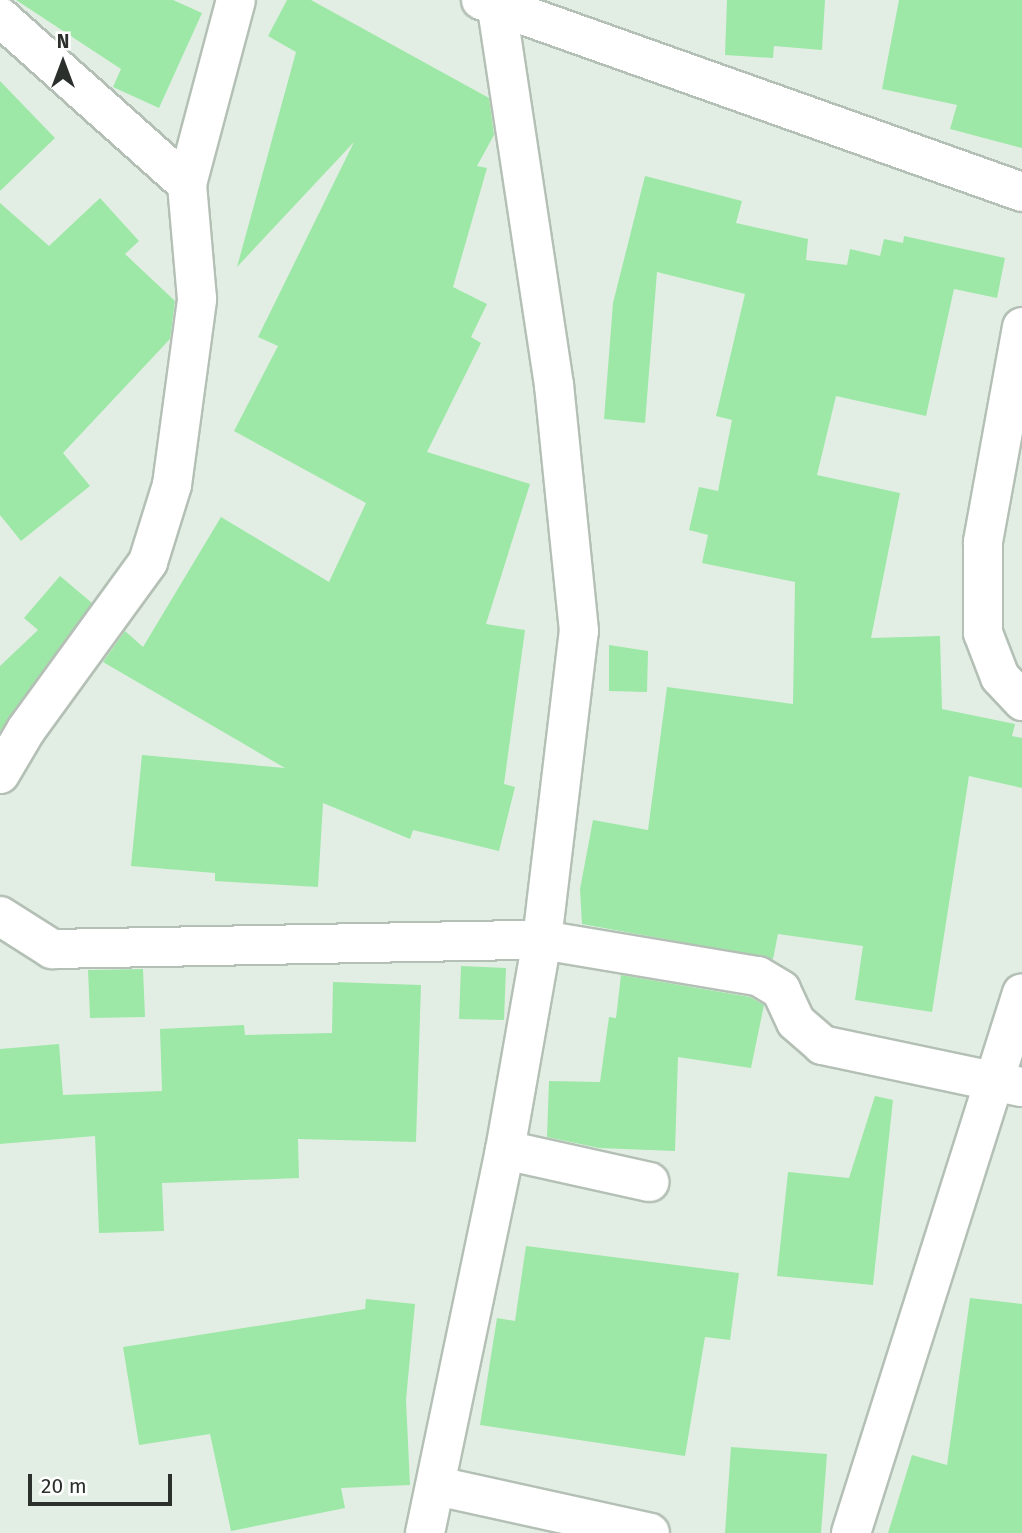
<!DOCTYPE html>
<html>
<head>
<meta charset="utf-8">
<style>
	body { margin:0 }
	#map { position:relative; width:1022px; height:1533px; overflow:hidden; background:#e2eee3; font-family:"Fira Sans",sans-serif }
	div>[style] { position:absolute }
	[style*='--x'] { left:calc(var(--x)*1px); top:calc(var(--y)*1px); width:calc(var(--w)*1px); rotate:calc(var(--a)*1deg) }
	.building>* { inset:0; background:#9de8a7 }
	.roads { filter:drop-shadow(2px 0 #b4c0b5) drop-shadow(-2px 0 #b4c0b5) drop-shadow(0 2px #b4c0b5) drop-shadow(0 -2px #b4c0b5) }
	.street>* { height:38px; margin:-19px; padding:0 19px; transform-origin:19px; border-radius:19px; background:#fff }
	span { translate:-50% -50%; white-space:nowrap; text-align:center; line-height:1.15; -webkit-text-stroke:7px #fff; paint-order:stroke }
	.north { position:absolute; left:28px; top:28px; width:70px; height:70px; -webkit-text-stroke:5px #fff; paint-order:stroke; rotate:0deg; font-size:19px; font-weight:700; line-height:28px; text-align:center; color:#2b302c }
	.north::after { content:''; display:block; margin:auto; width:24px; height:32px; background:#2b302c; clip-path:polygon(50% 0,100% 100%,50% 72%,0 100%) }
	.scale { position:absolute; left:28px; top:1474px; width:144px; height:32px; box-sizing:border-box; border:4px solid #2b302c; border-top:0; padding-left:9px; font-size:21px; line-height:24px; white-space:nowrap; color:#2b302c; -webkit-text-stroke:5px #fff; paint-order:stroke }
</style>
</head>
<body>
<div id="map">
	<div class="building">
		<div style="clip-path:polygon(16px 0,173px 0,202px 13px,159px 108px,113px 87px,121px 69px)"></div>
		<div style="clip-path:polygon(287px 0,311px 0,489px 98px,494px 135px,477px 166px,487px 168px,453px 287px,487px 304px,471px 337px,481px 343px,427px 452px,530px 484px,486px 624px,525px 630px,504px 784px,515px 787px,499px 851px,413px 830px,410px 839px,323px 803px,318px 887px,215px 881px,215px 873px,131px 866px,142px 755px,285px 768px,103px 662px,125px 631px,143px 647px,221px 517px,329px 582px,366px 503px,234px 431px,278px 346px,258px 337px,354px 142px,237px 267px,296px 52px,268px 36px)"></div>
		<div style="clip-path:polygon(727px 0,825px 0,822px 50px,774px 46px,773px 58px,725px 55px)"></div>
		<div style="clip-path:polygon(899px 0,1022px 0,1022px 148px,950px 129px,957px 105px,882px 89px)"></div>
		<div style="clip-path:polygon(0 81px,55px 138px,0 191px)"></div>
		<div style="clip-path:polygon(645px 176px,742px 201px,736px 223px,808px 239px,806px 260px,847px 265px,850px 249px,880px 256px,884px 239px,903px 243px,904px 236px,1005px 258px,997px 298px,954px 289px,926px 416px,836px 396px,817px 475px,900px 493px,871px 638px,940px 636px,942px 709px,1015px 724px,1012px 736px,1022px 738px,1022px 788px,969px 776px,932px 1012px,855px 1000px,863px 946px,778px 934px,773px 959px,582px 924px,580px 889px,593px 820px,648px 830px,667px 687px,793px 704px,795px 582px,702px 563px,708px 535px,689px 530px,699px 487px,718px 491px,732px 420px,716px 416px,745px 294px,657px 272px,645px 423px,604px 419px,613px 303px)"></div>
		<div style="clip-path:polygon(100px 198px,139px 241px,125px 254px,175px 301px,170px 339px,63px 453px,90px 486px,21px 541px,0 515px,0 203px,49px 246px)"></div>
		<div style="clip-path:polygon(60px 576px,92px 603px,0 731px,0 666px,38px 630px,24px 618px)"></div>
		<div style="clip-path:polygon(609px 645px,648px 651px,647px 692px,609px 691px)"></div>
		<div style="clip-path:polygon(461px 966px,506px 968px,504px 1020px,459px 1019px)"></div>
		<div style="clip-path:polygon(143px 969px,145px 1017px,90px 1018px,88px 970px)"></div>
		<div style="clip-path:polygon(621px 975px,750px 997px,764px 1005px,751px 1068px,678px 1057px,675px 1151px,599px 1148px,547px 1137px,549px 1081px,600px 1082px,609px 1017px,616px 1018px)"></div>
		<div style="clip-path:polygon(333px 982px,421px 985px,416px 1142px,298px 1139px,299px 1178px,162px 1183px,164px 1231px,99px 1233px,95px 1136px,0 1144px,0 1049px,59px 1044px,63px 1095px,162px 1091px,160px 1029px,244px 1025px,245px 1035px,332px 1033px)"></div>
		<div style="clip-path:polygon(875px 1096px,893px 1100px,873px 1285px,777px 1276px,788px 1172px,849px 1178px)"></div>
		<div style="clip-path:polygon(526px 1246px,739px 1273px,730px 1340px,705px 1337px,685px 1456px,480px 1425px,497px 1318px,515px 1321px)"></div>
		<div style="clip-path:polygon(970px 1298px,1022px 1304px,1022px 1533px,888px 1533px,912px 1455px,947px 1465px)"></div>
		<div style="clip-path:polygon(366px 1299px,415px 1304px,406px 1400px,410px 1485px,341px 1488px,345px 1508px,231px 1531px,210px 1434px,139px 1445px,123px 1347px,365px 1309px)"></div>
		<div style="clip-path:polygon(731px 1447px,827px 1454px,821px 1533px,725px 1533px)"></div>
	</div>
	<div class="roads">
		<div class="street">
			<div style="--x:481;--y:0;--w:574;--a:19.54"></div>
			<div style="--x:0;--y:17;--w:251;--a:41.8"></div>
			<div style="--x:1022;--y:327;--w:219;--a:100.3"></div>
			<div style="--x:983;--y:542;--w:91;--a:90"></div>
			<div style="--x:983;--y:633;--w:47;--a:68.9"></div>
			<div style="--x:1000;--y:677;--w:33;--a:47"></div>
			<div style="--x:0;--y:774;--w:51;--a:-59.4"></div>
			<div style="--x:26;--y:730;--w:208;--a:-54"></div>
			<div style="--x:148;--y:562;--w:81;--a:-72.7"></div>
			<div style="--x:172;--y:485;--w:188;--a:-82.3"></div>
			<div style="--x:197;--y:299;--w:115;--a:-95"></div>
			<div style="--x:187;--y:184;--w:190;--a:-75.1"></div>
			<div style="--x:0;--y:916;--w:62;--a:32.4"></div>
			<div style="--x:52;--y:949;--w:490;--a:-1.1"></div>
			<div style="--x:542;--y:940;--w:219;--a:9.5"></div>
			<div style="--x:758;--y:976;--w:27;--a:31"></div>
			<div style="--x:781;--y:990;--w:35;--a:65"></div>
			<div style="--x:796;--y:1022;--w:35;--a:41"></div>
			<div style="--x:822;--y:1045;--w:204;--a:11.9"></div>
			<div style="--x:505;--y:1150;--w:148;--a:12.5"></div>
			<div style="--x:437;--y:1486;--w:218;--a:12.4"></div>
			<div style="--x:425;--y:1533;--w:391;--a:-78.2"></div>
			<div style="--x:505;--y:1150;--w:213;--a:-80"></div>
			<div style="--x:542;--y:940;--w:311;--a:-83.2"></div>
			<div style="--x:579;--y:631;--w:247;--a:-95.8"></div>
			<div style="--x:554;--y:385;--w:383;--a:-98.6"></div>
			<div style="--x:851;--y:1533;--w:566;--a:-72.43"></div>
		</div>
	</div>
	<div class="north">N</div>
	<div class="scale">20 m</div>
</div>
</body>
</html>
